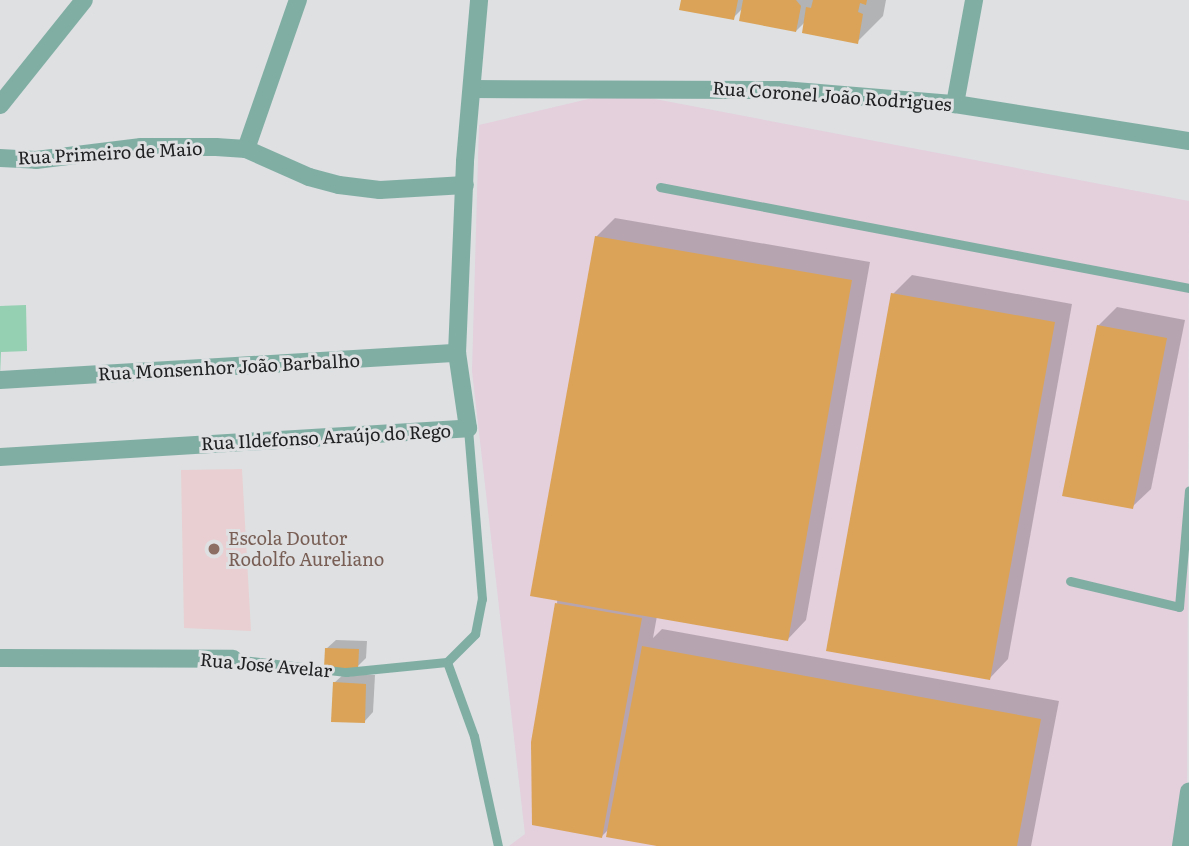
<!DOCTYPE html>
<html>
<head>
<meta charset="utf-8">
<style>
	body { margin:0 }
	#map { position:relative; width:1189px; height:846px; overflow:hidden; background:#dee0e2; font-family:Literata,serif }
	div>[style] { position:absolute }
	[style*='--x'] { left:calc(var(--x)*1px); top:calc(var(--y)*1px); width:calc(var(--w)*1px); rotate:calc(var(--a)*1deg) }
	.industrial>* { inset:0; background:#e4cfdd }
	.education>* { inset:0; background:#e9cfd1 }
	.green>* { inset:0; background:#94d0b1 }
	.shadow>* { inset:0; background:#0003 }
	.building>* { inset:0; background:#dba357 }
	.service>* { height:9px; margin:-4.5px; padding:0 4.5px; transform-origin:4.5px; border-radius:4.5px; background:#81aea3 }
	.minor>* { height:18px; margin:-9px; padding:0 9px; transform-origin:9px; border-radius:9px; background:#81aea3 }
	.dots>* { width:19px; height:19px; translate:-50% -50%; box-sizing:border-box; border:4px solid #dee0e2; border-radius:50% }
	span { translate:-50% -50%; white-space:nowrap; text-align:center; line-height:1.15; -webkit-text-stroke:6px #dee0e2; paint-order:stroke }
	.street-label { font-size:18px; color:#202122 }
	.education-label { font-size:18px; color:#785e54 }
	.left { translate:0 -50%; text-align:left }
</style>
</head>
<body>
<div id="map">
	<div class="industrial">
		<div style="clip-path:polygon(618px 92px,1189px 201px,1187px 846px,509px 846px,525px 834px,472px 371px,479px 125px)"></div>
	</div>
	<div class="education">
		<div style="clip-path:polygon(242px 469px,251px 631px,184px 628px,181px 470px)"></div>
	</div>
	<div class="green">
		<div style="clip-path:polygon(26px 305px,27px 351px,1px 352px,0 377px,0 306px)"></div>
	</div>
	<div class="shadow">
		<div style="clip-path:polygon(684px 0,886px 0,883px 16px,857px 42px,806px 21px,796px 31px,743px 8px,733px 18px)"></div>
		<div style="clip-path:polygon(615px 218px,870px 262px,806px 620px,788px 639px,657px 616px,653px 638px,662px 629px,1059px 701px,1031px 846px,666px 846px,609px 829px,602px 836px,557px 603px,596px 237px)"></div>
		<div style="clip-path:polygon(912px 275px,1072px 304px,1008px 659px,990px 678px,893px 294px)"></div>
		<div style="clip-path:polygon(1117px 307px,1185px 320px,1151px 489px,1132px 507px,1098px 326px)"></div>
		<div style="clip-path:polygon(336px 640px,367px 641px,366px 658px,357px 667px,326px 649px)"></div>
		<div style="clip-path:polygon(344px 674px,375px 675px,373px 712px,364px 722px,334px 683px)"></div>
	</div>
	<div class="building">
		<div style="clip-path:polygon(681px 0,738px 0,734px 20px,679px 10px)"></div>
		<div style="clip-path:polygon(743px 0,796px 0,801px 6px,796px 32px,739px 21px)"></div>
		<div style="clip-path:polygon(813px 0,867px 0,866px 5px,860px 3px,858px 12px,863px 14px,858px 44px,802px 33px,806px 7px,811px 8px)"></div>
		<div style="clip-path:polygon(595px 236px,852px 280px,788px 641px,530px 596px)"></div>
		<div style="clip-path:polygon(891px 293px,1055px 322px,990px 680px,826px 651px)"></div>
		<div style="clip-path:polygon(1097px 325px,1167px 338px,1133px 509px,1062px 496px)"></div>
		<div style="clip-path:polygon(555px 603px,642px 618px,602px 838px,532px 825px,531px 742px)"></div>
		<div style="clip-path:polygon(642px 646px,1041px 719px,1017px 846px,657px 846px,606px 837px)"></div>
		<div style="clip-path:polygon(325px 648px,359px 649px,358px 669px,324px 668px)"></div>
		<div style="clip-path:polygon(333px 682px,366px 684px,365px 723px,331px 722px)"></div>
	</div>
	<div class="service">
		<div style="--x:660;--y:187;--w:539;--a:10.81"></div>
		<div style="--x:1070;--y:581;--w:112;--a:13.4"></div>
		<div style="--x:1179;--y:607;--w:117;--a:-85.1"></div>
		<div style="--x:233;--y:659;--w:114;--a:6.6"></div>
		<div style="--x:346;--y:672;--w:101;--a:-5.7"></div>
		<div style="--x:447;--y:662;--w:40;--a:-45"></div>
		<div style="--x:475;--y:634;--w:36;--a:-79"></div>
		<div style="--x:482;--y:599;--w:172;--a:-94.7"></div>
		<div style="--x:447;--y:662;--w:79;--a:70"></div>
		<div style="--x:474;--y:736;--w:113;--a:77.7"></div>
	</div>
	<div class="minor">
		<div style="--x:472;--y:89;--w:311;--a:0.2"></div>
		<div style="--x:783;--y:90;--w:173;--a:4.7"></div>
		<div style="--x:955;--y:104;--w:237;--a:9"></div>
		<div style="--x:955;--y:104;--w:106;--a:-79.6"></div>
		<div style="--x:0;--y:105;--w:134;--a:-51.3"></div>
		<div style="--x:246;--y:149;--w:158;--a:-70.8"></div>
		<div style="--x:0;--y:158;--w:36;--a:3"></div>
		<div style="--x:36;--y:160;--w:106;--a:-7.1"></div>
		<div style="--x:141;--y:147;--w:75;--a:0"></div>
		<div style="--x:216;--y:147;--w:30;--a:4"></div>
		<div style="--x:246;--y:149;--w:69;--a:24"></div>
		<div style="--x:309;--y:177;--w:31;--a:15"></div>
		<div style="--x:339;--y:185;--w:41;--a:7"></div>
		<div style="--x:380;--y:190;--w:85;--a:-3.4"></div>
		<div style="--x:0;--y:380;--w:458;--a:-3.4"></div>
		<div style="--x:0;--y:457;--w:469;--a:-3.5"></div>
		<div style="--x:468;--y:428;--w:76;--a:-98.3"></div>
		<div style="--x:457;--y:353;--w:192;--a:-87.6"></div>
		<div style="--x:465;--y:161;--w:162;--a:-85"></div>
		<div style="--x:0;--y:658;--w:233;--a:0.2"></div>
		<div style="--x:1181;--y:846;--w:55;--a:-81.6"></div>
	</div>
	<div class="dots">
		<div style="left:214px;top:549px;background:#8d6e63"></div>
	</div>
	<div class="street-label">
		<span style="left:832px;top:96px;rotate:4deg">Rua Coronel João Rodrigues</span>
		<span style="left:110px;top:153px;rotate:-3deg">Rua Primeiro de Maio</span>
		<span style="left:229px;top:367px;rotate:-3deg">Rua Monsenhor João Barbalho</span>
		<span style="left:326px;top:437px;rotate:-3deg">Rua Ildefonso Araújo do Rego</span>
		<span style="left:266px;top:665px;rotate:5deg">Rua José Avelar</span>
	</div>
	<div class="education-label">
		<span class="left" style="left:228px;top:549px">Escola Doutor<br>Rodolfo Aureliano</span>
	</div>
</div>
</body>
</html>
